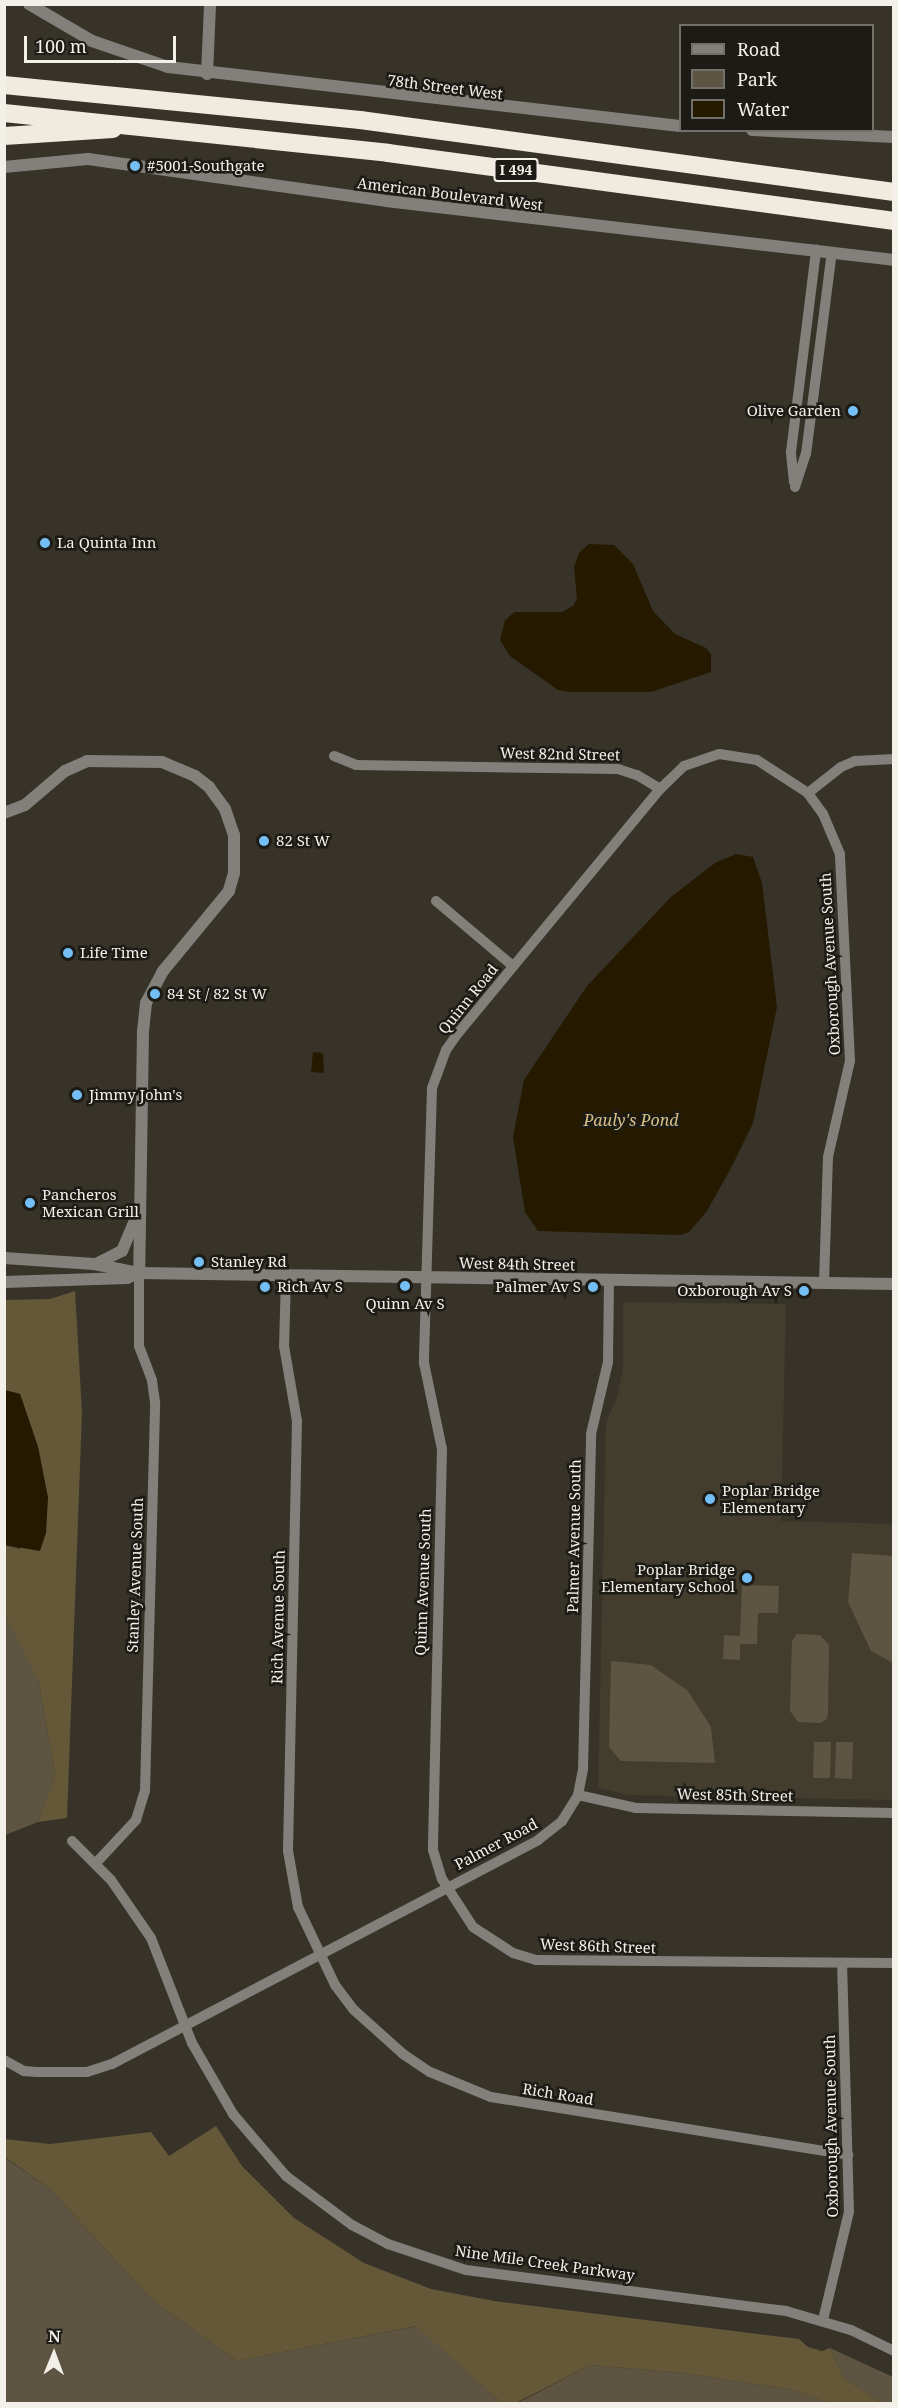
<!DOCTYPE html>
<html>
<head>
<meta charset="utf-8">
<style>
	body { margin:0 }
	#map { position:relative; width:898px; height:2408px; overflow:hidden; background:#373329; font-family:"Noto Serif",serif }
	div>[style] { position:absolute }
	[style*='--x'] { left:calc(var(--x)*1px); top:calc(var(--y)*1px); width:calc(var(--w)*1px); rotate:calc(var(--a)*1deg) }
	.built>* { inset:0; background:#433d2d }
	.green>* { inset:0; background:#5d5541 }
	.forest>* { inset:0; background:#645839 }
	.water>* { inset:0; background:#251a00 }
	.minor>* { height:10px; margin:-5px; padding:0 5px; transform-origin:5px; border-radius:5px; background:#82807b }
	.tertiary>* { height:12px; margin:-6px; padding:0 6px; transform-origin:6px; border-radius:6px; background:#82807b }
	.motorway>* { height:18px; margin:-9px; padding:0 9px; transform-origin:9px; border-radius:9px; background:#f0ebde }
	.dots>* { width:16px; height:16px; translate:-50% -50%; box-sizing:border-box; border:3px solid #1d1b16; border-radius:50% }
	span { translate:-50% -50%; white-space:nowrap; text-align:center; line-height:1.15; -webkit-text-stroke:5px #1d1b16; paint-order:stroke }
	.shield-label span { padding:2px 4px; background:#1d1b16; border:2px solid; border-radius:4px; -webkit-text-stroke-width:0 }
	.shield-label { font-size:14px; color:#f2f0e9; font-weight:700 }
	.street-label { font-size:15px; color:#f2f0e9 }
	.poi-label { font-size:15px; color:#f2f0e9 }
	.left { translate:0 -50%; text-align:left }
	.right { translate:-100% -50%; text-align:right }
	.water-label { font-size:16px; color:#d7c087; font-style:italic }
	.frame { position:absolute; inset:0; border:6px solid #f2f0e9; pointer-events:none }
	.legend { position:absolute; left:679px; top:24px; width:195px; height:108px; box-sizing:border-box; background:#1d1b16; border:2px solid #72706a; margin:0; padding:8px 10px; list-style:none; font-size:18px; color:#f2f0e9 }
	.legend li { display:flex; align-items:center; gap:12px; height:30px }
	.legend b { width:30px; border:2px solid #72706a }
	.north { position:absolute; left:24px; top:2324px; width:60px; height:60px; -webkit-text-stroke:4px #1d1b16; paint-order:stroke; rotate:1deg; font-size:16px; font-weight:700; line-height:24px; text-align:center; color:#f2f0e9 }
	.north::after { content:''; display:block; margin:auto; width:21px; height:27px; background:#f2f0e9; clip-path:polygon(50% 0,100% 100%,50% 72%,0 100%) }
	.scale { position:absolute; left:24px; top:36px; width:152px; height:27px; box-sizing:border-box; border:3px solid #f2f0e9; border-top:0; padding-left:8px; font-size:18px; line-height:21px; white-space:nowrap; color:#f2f0e9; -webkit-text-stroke:4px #1d1b16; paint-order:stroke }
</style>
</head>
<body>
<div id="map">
	<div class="built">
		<div style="clip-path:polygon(623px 1302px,786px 1304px,781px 1521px,893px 1524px,893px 1800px,629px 1795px,598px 1788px,606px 1423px,617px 1397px,623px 1367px)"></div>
	</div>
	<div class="green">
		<div style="clip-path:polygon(852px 1553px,893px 1556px,893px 1663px,871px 1651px,848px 1602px)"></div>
		<div style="clip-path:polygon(742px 1585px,779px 1586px,778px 1613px,758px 1613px,757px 1644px,740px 1644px,740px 1660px,723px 1659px,724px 1635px,740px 1636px)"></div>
		<div style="clip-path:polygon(5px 1615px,39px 1683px,55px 1775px,38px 1822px,5px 1835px)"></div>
		<div style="clip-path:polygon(797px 1634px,820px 1635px,829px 1645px,828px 1713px,827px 1719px,820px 1723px,798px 1722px,790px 1711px,792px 1641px)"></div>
		<div style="clip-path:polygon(611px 1661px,651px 1665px,688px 1691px,711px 1727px,715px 1763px,621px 1761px,609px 1747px)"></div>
		<div style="clip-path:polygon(814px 1742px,831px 1742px,830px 1778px,813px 1778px)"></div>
		<div style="clip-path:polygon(836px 1742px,853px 1742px,852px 1779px,835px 1778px)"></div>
		<div style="clip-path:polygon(4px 2157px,51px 2190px,151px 2299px,237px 2361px,417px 2326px,502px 2403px,5px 2403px)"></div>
		<div style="clip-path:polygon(830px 2348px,893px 2377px,893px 2403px,882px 2403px,844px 2378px)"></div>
		<div style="clip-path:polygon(590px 2365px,684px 2373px,792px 2390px,830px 2403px,516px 2404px)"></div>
	</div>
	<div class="forest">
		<div style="clip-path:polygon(75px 1291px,82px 1412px,67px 1818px,38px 1822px,55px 1775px,39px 1683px,5px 1615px,4px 1545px,20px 1549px,48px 1498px,38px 1447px,20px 1394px,5px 1390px,4px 1300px,50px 1299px)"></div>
		<div style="clip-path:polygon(216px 2126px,242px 2166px,294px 2218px,364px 2263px,431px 2289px,494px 2301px,799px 2339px,808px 2347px,822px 2351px,830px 2348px,844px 2378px,882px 2403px,830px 2403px,792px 2390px,684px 2373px,590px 2365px,516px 2403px,502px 2403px,416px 2326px,237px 2361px,151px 2299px,51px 2190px,5px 2157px,5px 2139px,50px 2144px,151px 2132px,169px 2156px)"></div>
	</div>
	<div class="water">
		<div style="clip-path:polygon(589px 544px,614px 545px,633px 564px,653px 611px,675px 634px,706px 648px,711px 654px,711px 672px,651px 692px,570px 692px,558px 690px,510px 656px,500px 640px,505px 620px,515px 612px,562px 612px,573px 606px,577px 599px,574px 567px,579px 553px)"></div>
		<div style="clip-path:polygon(736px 854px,753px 857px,762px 883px,777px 1007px,753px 1123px,731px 1168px,707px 1211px,689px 1232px,680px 1235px,538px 1231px,525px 1212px,513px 1137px,524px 1080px,587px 986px,671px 897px,715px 863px)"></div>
		<div style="clip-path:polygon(313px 1052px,323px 1053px,324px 1073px,311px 1072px)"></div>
		<div style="clip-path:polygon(4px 1390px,20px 1394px,38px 1447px,48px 1498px,46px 1533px,40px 1551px,5px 1545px)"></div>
	</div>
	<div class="minor">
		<div style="--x:794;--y:482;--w:30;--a:-96"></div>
		<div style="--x:791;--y:452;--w:204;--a:-82.9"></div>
		<div style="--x:795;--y:487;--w:35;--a:-72"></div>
		<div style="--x:806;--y:454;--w:204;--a:-82.7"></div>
		<div style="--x:334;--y:756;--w:24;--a:22"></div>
		<div style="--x:356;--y:765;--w:262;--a:0.9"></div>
		<div style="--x:618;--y:769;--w:20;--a:18"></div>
		<div style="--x:637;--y:775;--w:27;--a:31"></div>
		<div style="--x:808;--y:793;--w:42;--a:-38.2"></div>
		<div style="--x:841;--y:767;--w:15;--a:-23"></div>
		<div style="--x:855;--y:761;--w:39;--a:-3"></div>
		<div style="--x:436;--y:901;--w:101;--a:40.2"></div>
		<div style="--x:286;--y:1276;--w:70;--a:91.6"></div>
		<div style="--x:284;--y:1346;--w:76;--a:80.2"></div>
		<div style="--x:297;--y:1421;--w:430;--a:91.2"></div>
		<div style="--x:288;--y:1851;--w:57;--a:79.9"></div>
		<div style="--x:298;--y:1907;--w:86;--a:64.6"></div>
		<div style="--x:335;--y:1985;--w:31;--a:53"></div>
		<div style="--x:354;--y:2010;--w:66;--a:41.9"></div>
		<div style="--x:403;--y:2054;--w:32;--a:34"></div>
		<div style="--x:430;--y:2072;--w:66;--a:22.3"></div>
		<div style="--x:491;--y:2097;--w:362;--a:9.2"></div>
		<div style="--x:824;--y:1283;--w:126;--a:-88.2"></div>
		<div style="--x:828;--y:1157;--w:98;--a:-77.1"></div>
		<div style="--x:850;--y:1061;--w:207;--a:-92.8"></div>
		<div style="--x:840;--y:854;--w:43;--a:-113"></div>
		<div style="--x:823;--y:814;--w:26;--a:-126"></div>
		<div style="--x:808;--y:793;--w:61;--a:-147.1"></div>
		<div style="--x:757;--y:760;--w:38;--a:-171"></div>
		<div style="--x:719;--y:754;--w:37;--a:161"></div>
		<div style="--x:684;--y:766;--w:33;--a:136"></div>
		<div style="--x:660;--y:789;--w:317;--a:129.6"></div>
		<div style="--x:458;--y:1033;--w:21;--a:125"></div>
		<div style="--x:446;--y:1050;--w:40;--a:110.2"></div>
		<div style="--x:432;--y:1088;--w:275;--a:91.7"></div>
		<div style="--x:424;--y:1363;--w:88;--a:78.2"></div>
		<div style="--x:442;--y:1449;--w:401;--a:91.3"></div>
		<div style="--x:433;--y:1850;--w:30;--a:73"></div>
		<div style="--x:442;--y:1879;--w:57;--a:57.1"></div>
		<div style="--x:473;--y:1927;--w:48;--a:33"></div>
		<div style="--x:513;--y:1953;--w:24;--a:17"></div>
		<div style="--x:536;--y:1960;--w:358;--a:0.5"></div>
		<div style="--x:578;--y:1795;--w:59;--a:12.6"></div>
		<div style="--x:636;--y:1808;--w:258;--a:1.1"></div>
		<div style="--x:72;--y:1841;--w:55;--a:45"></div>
		<div style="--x:111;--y:1880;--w:70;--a:55.4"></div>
		<div style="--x:151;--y:1938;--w:113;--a:68.7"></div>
		<div style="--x:192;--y:2043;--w:82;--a:60"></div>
		<div style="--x:233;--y:2114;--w:82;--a:49.5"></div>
		<div style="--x:286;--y:2176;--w:82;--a:36.6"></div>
		<div style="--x:352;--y:2225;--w:41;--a:27.8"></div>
		<div style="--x:388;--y:2244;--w:82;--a:18.4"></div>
		<div style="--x:466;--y:2270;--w:323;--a:7.3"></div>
		<div style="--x:786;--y:2311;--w:68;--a:16.3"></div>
		<div style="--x:851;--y:2330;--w:48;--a:26"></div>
		<div style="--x:96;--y:1863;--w:59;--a:-47.1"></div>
		<div style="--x:136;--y:1820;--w:30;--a:-73"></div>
		<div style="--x:145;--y:1791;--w:389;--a:-88.5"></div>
		<div style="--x:155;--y:1402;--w:22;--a:-98"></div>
		<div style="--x:152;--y:1380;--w:36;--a:-111"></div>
		<div style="--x:139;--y:1346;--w:73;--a:-90"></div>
		<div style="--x:4;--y:2060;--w:23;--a:29"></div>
		<div style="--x:24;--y:2071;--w:13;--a:4"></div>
		<div style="--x:37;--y:2072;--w:50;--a:0"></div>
		<div style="--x:87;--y:2072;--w:26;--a:-18"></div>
		<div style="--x:112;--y:2064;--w:481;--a:-27.7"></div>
		<div style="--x:538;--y:1840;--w:31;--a:-38"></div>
		<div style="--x:562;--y:1821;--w:31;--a:-58"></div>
		<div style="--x:578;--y:1795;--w:26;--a:-79"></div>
		<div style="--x:583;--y:1769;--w:335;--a:-88.6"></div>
		<div style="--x:591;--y:1434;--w:74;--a:-76.7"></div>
		<div style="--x:608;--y:1362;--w:82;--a:-89.3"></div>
		<div style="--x:823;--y:2320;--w:111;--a:-76.5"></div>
		<div style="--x:849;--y:2212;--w:247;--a:-91.6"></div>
	</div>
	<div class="tertiary">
		<div style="--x:29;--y:4;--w:73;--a:30.4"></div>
		<div style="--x:92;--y:41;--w:80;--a:18.9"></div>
		<div style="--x:168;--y:67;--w:515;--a:6.57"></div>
		<div style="--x:207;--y:74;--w:70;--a:-87.5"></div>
		<div style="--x:752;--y:130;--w:142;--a:2.8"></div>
		<div style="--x:4;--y:167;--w:84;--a:-5.4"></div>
		<div style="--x:88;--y:159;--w:301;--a:8"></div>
		<div style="--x:386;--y:201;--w:511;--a:6.62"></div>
		<div style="--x:4;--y:813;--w:22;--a:-21"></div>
		<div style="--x:25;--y:805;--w:52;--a:-40.4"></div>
		<div style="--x:65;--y:771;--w:24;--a:-24"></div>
		<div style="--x:87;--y:761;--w:75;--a:0.8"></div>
		<div style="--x:162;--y:762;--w:36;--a:23"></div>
		<div style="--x:195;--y:776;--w:18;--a:38"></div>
		<div style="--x:209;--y:787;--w:27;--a:54"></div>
		<div style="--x:225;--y:809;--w:28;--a:71"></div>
		<div style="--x:234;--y:835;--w:38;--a:90"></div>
		<div style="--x:234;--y:873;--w:19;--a:106"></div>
		<div style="--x:229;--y:891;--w:104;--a:129.5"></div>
		<div style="--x:163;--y:971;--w:36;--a:118"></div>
		<div style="--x:146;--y:1003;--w:28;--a:96"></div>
		<div style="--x:143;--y:1031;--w:242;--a:90.9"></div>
		<div style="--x:4;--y:1258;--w:90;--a:3.8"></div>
		<div style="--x:94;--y:1264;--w:46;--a:11.3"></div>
		<div style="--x:139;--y:1273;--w:755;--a:0.83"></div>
		<div style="--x:98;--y:1263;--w:27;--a:-27"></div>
		<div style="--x:122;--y:1251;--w:36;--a:-67"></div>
		<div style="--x:4;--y:1282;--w:123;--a:-1.9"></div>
		<div style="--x:127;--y:1278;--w:13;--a:-23"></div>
	</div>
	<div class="motorway">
		<div style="--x:4;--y:85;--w:358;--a:5.6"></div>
		<div style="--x:360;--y:120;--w:539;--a:7.68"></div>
		<div style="--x:4;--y:113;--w:386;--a:5.9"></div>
		<div style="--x:388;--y:153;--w:511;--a:7.65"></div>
		<div style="--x:4;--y:136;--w:109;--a:-3.7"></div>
	</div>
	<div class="dots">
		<div style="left:135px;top:166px;background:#74c0f6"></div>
		<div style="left:853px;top:411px;background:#74c0f6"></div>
		<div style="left:45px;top:543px;background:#74c0f6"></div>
		<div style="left:264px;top:841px;background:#74c0f6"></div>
		<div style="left:68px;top:953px;background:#74c0f6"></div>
		<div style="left:155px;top:994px;background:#74c0f6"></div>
		<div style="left:77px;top:1095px;background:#74c0f6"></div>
		<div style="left:30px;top:1203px;background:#74c0f6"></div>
		<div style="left:199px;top:1262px;background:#74c0f6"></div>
		<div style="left:405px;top:1286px;background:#74c0f6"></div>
		<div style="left:265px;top:1287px;background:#74c0f6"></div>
		<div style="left:593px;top:1287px;background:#74c0f6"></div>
		<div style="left:804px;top:1291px;background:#74c0f6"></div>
		<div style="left:710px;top:1499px;background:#74c0f6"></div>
		<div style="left:747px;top:1578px;background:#74c0f6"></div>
	</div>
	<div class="shield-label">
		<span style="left:516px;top:170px">I 494</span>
	</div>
	<div class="street-label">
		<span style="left:445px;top:87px;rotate:7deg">78th Street West</span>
		<span style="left:450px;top:194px;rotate:7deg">American Boulevard West</span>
		<span style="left:560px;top:754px;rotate:1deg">West 82nd Street</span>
		<span style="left:830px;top:964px;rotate:-93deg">Oxborough Avenue South</span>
		<span style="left:468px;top:999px;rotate:-51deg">Quinn Road</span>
		<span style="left:517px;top:1264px;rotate:1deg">West 84th Street</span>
		<span style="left:574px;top:1536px;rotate:-89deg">Palmer Avenue South</span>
		<span style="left:135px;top:1575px;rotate:-88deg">Stanley Avenue South</span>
		<span style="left:423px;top:1582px;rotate:-88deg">Quinn Avenue South</span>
		<span style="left:278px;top:1617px;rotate:-89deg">Rich Avenue South</span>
		<span style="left:735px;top:1795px;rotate:1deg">West 85th Street</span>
		<span style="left:496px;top:1844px;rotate:-28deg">Palmer Road</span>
		<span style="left:598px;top:1946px;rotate:2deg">West 86th Street</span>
		<span style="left:558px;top:2094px;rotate:9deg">Rich Road</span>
		<span style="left:831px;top:2126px;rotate:-91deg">Oxborough Avenue South</span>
		<span style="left:545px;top:2263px;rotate:8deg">Nine Mile Creek Parkway</span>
	</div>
	<div class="poi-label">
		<span class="left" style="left:147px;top:166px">#5001-Southgate</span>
		<span class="right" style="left:841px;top:411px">Olive Garden</span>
		<span class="left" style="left:57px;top:543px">La Quinta Inn</span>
		<span class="left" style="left:276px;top:841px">82 St W</span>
		<span class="left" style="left:80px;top:953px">Life Time</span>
		<span class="left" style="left:167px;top:994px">84 St / 82 St W</span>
		<span class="left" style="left:89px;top:1095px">Jimmy John's</span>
		<span class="left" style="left:42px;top:1203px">Pancheros<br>Mexican Grill</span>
		<span class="left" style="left:211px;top:1262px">Stanley Rd</span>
		<span class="left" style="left:277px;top:1287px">Rich Av S</span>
		<span class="right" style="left:581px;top:1287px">Palmer Av S</span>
		<span class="right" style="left:792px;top:1291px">Oxborough Av S</span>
		<span style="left:405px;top:1304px">Quinn Av S</span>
		<span class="left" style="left:722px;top:1499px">Poplar Bridge<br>Elementary</span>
		<span class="right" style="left:735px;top:1578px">Poplar Bridge<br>Elementary School</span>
	</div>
	<div class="water-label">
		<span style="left:631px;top:1120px">Pauly's Pond</span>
	</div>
	<div class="frame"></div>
	<ul class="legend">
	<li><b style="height:8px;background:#82807b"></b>Road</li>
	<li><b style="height:16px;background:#5d5541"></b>Park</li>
	<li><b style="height:16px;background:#251a00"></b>Water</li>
	</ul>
	<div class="north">N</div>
	<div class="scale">100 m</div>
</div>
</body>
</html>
